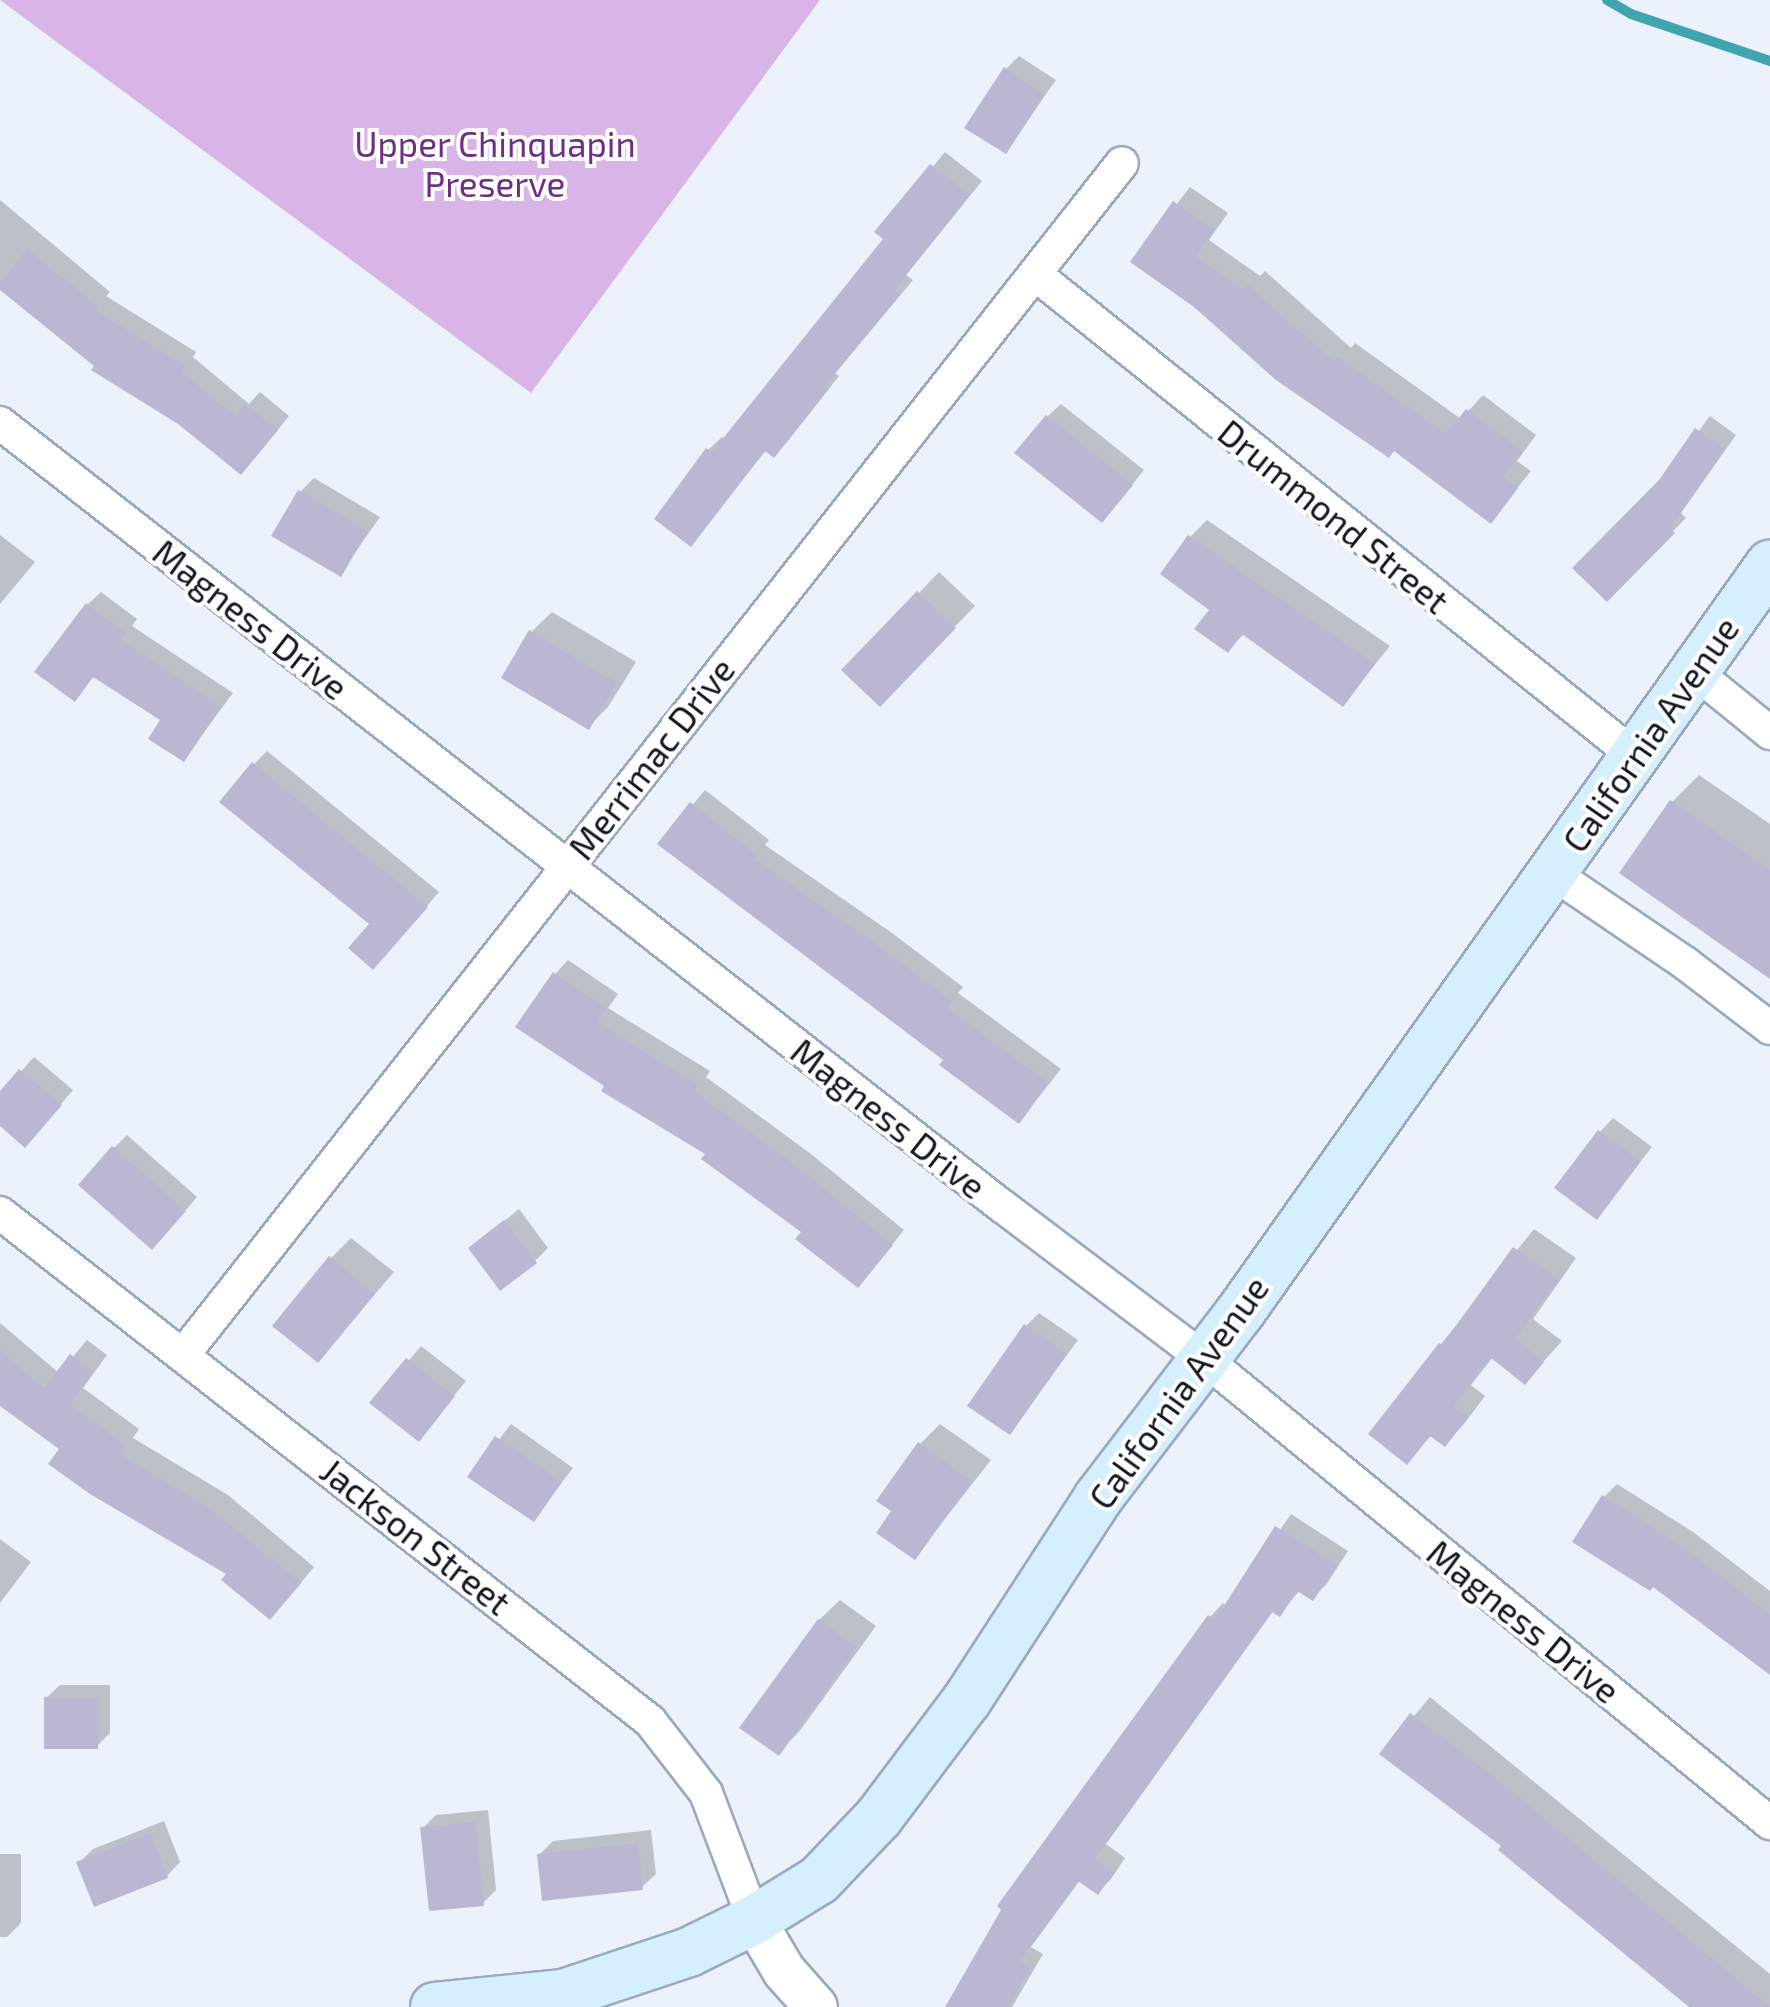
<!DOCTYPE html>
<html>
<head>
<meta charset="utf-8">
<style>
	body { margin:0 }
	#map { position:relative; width:1770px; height:2007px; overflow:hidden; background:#ebf2fb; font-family:"Exo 2",sans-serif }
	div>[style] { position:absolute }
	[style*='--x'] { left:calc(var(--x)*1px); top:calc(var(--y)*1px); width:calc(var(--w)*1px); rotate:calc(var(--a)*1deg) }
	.green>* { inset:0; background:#d9b5e7 }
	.shadow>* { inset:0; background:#0003 }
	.stream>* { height:10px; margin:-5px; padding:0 5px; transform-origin:5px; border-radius:5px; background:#40a5ae }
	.building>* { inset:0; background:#b9b7d1 }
	.roads { filter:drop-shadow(2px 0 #9ba9c0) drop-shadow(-2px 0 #9ba9c0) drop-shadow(0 2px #9ba9c0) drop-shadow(0 -2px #9ba9c0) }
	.minor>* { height:32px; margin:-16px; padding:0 16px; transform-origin:16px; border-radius:16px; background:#fff }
	.tertiary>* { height:42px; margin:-21px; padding:0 21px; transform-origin:21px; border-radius:21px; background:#fff }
	.secondary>* { height:48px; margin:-24px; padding:0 24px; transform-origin:24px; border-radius:24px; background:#d5effd }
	span { translate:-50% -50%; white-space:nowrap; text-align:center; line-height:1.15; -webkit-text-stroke:8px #fefefe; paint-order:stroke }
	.park-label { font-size:35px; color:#6d2e83 }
	.street-label { font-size:35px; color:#131820 }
</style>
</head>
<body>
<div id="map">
	<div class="green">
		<div style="clip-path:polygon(0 0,820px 0,531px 393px)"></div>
	</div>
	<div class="shadow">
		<div style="clip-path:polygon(1019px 56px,1056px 80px,1005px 151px,1006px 69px)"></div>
		<div style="clip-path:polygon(945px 152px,982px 181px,906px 275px,913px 280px,835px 373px,839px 376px,787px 442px,774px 455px,767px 449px,691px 544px,708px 450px,722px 437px,725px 439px,886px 239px,878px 232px)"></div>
		<div style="clip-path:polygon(1190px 187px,1228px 213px,1209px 240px,1260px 276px,1265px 271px,1351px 348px,1355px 343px,1461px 419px,1483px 395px,1536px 435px,1517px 461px,1531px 471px,1491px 520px,1133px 261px)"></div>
		<div style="clip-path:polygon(0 200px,110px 292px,106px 296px,196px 352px,193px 357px,249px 404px,260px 392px,289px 416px,254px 459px,180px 422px,97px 365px,0 287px)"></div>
		<div style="clip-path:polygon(1061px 404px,1144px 470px,1115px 506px,1047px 417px)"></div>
		<div style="clip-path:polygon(1710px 416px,1736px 435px,1681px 513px,1686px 518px,1607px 598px,1661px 481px)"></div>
		<div style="clip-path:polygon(314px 478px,380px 517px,340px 574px,300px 492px)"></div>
		<div style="clip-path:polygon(1207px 520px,1390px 646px,1343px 704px,1245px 633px,1228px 650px,1190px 537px)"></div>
		<div style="clip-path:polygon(0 535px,35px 562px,0 604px)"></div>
		<div style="clip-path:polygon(939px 572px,975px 606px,880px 703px,845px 670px)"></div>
		<div style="clip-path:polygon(101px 592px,137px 619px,132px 626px,233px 693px,184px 759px,164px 720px,95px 675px,75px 698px,87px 605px)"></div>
		<div style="clip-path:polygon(552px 612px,636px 662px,608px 707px,588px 727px,531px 632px)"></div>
		<div style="clip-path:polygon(267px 751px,439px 892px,386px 953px,373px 923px,254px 764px)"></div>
		<div style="clip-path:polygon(1699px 775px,1770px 824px,1770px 976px,1672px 802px)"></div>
		<div style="clip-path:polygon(705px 790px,769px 840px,765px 845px,892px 933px,963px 987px,958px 993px,1061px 1069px,1019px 1121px,946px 1060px,661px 843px)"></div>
		<div style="clip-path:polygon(568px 960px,618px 994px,608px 1008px,710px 1071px,706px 1077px,811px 1154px,904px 1230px,871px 1271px,804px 1232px,709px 1153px,607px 1086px,555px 974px)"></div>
		<div style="clip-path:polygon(34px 1057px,73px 1090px,38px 1131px,0 1123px,0 1095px)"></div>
		<div style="clip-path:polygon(1613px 1118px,1652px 1147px,1597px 1216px,1600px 1132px)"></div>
		<div style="clip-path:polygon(127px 1135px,197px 1197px,165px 1234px,114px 1148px)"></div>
		<div style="clip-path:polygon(519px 1209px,548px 1248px,535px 1261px,471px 1248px)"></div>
		<div style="clip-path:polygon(1534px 1229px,1576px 1258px,1533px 1319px,1562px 1341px,1525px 1382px,1493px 1357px,1471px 1385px,1485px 1396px,1464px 1424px,1445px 1444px,1432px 1435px,1407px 1461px,1441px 1344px)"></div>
		<div style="clip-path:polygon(351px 1238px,394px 1272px,318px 1360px,331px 1258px)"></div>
		<div style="clip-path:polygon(1039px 1313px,1078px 1340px,1010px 1432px,1026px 1326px)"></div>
		<div style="clip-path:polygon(0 1323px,59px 1373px,87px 1340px,107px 1355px,83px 1388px,139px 1429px,133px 1438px,228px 1495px,314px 1567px,285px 1602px,229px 1574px,0 1403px)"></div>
		<div style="clip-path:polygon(421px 1346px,466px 1381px,419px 1439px,373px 1403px)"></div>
		<div style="clip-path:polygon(511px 1424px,573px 1468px,533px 1519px,471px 1476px)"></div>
		<div style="clip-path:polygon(940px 1424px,991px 1460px,915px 1557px,895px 1511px,920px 1444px)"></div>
		<div style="clip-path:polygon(1617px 1484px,1693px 1532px,1770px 1591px,1770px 1658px,1604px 1497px)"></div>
		<div style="clip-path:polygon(1291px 1514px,1348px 1551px,1326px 1585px,1312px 1598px,1300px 1590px,1280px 1614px,1274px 1610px,1106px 1844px,1125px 1858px,1111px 1879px,1098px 1892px,1081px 1879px,1031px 1947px,1043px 1954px,1012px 2007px,948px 2007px,1210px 1617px,1223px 1603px,1227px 1606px)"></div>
		<div style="clip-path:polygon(0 1539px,31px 1562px,0 1603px)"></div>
		<div style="clip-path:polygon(840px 1600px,876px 1626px,799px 1732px,778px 1753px,819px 1620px)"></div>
		<div style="clip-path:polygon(60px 1685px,110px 1685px,110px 1733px,97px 1746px,46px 1698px)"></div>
		<div style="clip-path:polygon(1430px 1697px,1770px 1974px,1770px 2007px,1696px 2007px,1505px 1846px,1383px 1753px)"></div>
		<div style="clip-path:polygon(488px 1810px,496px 1890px,483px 1903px,423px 1828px,436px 1815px)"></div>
		<div style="clip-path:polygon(164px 1821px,180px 1862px,167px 1876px,79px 1863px,93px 1849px)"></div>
		<div style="clip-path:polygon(651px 1830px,656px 1874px,642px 1887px,539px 1855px,553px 1841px)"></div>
		<div style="clip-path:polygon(0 1854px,21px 1854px,21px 1923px,7px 1937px,0 1937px)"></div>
	</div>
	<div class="stream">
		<div style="--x:1607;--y:0;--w:28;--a:30"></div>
		<div style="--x:1631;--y:14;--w:147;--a:18.7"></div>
	</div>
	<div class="building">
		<div style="clip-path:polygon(1004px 67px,1045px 95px,1006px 154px,964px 128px)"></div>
		<div style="clip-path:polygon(930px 164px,970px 195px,895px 289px,901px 294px,824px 387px,828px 390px,774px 458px,765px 451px,691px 547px,654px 519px,706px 448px,712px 452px,883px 239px,874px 232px)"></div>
		<div style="clip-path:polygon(1173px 201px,1214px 230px,1196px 256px,1243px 290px,1248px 285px,1334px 362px,1338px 357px,1446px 434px,1466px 409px,1523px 451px,1503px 477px,1518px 488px,1491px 524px,1394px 451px,1389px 458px,1276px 380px,1194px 307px,1130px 262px)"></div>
		<div style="clip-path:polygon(27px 249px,98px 306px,95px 310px,185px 366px,182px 372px,235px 416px,245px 404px,278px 430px,241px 475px,178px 424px,91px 370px,94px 366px,0 290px,0 283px)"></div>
		<div style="clip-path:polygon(1046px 415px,1133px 485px,1102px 523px,1014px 453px)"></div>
		<div style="clip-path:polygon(1695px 428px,1725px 449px,1670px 528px,1675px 533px,1607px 602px,1572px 568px,1659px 480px)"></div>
		<div style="clip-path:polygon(298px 490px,368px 531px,341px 577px,271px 536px)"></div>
		<div style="clip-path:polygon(1188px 535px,1375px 664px,1343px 707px,1242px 634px,1228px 653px,1194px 629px,1209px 610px,1160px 574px)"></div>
		<div style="clip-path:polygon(917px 591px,956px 628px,880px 707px,841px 670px)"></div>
		<div style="clip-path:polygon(86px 603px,126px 633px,121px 640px,221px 707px,184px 762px,148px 739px,160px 720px,93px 677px,75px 702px,34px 672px)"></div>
		<div style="clip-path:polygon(529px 630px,617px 683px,589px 730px,501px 678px)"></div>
		<div style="clip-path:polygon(252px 762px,428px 907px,373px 970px,348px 948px,369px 924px,219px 802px)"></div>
		<div style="clip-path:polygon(1670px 800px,1770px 870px,1770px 979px,1619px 873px)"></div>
		<div style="clip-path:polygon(690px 802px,757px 855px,754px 859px,879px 946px,952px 1001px,947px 1008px,1049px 1083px,1019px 1124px,939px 1065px,943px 1060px,657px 844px)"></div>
		<div style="clip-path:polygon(553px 972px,607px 1008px,597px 1022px,698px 1085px,694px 1091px,798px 1167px,893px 1245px,858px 1288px,795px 1239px,801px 1232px,701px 1159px,705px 1154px,601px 1091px,604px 1086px,515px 1027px)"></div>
		<div style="clip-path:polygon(19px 1069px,62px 1105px,25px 1148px,0 1126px,0 1091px)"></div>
		<div style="clip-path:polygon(1598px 1130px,1641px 1161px,1597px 1220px,1554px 1188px)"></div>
		<div style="clip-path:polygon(112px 1146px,186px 1211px,152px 1250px,78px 1185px)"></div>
		<div style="clip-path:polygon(504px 1220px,537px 1263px,500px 1291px,468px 1248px)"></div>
		<div style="clip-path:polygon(1513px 1247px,1559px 1279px,1515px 1339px,1544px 1362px,1525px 1385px,1491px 1358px,1453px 1406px,1468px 1417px,1445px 1447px,1430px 1436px,1407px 1465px,1368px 1434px,1439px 1343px,1442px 1345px)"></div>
		<div style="clip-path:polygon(329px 1256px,375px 1294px,318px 1363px,272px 1326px)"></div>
		<div style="clip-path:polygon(1024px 1324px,1067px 1354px,1010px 1435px,967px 1406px)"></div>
		<div style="clip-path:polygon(0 1351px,44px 1388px,70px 1354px,93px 1372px,70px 1405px,126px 1445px,120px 1454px,212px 1510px,301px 1583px,270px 1620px,221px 1580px,226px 1574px,90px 1494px,48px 1464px,59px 1449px,0 1406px)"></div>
		<div style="clip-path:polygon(406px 1358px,455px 1396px,419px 1442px,369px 1403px)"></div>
		<div style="clip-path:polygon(495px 1436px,562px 1482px,534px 1522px,467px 1477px)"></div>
		<div style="clip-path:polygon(918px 1442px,972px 1481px,915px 1560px,876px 1533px,891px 1511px,876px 1501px)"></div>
		<div style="clip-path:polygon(1602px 1495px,1680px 1545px,1770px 1614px,1770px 1675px,1653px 1587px,1650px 1591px,1572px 1542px)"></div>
		<div style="clip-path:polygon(1275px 1526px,1337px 1565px,1313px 1601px,1297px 1591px,1280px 1617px,1272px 1612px,1095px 1859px,1114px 1873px,1098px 1895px,1078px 1881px,1020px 1961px,1031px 1967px,1008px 2007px,945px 2007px,1001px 1910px,997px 1906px,1208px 1615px,1215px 1620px)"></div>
		<div style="clip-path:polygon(818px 1619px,857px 1647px,779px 1756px,739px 1728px)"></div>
		<div style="clip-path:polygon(44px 1697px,98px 1697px,98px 1749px,44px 1749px)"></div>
		<div style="clip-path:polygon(1410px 1713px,1497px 1779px,1770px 2007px,1689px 2007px,1498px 1850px,1501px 1846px,1379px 1754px)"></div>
		<div style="clip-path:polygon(475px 1822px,484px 1906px,429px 1911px,420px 1827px)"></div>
		<div style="clip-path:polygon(151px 1833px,168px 1878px,94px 1907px,76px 1862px)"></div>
		<div style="clip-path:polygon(638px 1843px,643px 1890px,542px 1901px,537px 1854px)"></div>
	</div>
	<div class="roads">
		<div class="minor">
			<div style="--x:1035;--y:274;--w:770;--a:38.78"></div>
			<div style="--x:0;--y:423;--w:1272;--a:38.01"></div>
			<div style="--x:1002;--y:1206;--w:251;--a:37.1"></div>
			<div style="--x:1202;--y:1357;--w:735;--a:39.37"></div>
			<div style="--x:1695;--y:672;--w:97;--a:39.1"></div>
			<div style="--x:1551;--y:872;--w:162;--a:34.2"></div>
			<div style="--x:1685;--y:963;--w:107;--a:37.4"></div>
			<div style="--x:0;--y:1213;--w:825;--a:38.01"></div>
			<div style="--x:650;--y:1721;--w:91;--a:52.1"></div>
			<div style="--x:706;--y:1793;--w:136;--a:69.3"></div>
			<div style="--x:183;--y:1355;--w:1517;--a:-51.77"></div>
		</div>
		<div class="tertiary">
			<div style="--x:754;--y:1920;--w:59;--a:59.5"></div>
			<div style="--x:784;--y:1971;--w:48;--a:48.4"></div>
		</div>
		<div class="secondary">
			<div style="--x:435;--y:2007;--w:129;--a:-5.8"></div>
			<div style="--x:563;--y:1994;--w:133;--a:-18.4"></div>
			<div style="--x:689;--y:1952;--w:72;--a:-26.2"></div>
			<div style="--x:754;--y:1920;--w:76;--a:-31.6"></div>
			<div style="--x:819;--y:1880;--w:87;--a:-46.4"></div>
			<div style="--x:879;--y:1817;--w:146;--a:-53.1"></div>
			<div style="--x:967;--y:1700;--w:241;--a:-57"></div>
			<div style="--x:1098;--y:1498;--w:235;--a:-52.6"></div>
			<div style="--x:1241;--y:1311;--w:915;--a:-54.66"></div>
		</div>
	</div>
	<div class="park-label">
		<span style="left:495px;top:163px">Upper Chinquapin<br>Preserve</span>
	</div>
	<div class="street-label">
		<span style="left:1334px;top:516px;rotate:39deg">Drummond Street</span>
		<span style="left:251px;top:619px;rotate:38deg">Magness Drive</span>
		<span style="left:1650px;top:734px;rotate:-55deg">California Avenue</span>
		<span style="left:651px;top:758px;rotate:-52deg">Merrimac Drive</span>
		<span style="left:889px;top:1118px;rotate:38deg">Magness Drive</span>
		<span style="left:1178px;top:1392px;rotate:-54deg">California Avenue</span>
		<span style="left:416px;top:1536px;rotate:38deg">Jackson Street</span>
		<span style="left:1524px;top:1621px;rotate:39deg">Magness Drive</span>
	</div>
</div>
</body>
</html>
